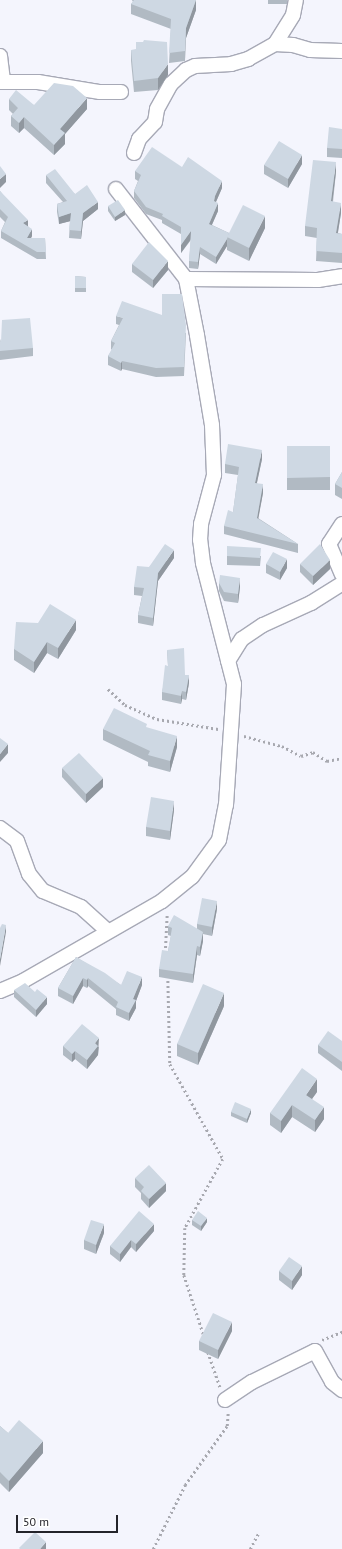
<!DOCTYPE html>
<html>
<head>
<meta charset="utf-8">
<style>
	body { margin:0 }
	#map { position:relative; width:342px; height:1549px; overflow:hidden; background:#f4f5fd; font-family:"PT Sans",sans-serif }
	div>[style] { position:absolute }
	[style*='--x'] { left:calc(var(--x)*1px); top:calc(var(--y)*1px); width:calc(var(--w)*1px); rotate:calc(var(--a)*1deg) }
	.path>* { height:2.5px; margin-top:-1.25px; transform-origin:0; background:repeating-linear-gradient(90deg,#a8a9b0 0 2px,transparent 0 5px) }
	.roads { filter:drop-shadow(1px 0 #a7a9b6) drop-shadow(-1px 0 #a7a9b6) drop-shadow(0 1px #a7a9b6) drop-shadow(0 -1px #a7a9b6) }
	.minor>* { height:14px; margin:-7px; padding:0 7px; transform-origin:7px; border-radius:7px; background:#fff }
	.wall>* { inset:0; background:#b1bac3 }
	.shaded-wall>* { inset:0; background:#90979f }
	.building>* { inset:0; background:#ced8e3 }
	span { translate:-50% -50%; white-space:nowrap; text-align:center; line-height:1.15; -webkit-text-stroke:3px #fff; paint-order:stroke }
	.scale { position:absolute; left:16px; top:1515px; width:102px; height:18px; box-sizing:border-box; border:2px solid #24242a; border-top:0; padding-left:5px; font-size:12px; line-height:14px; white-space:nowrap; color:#24242a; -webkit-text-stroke:3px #fff; paint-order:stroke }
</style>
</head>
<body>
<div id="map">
	<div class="path">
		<div style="--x:108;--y:689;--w:23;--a:43"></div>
		<div style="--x:125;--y:705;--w:35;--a:24"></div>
		<div style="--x:157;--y:719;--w:62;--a:9.3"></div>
		<div style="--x:244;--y:736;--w:39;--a:15"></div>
		<div style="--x:282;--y:746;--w:21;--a:28"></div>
		<div style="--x:301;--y:756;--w:13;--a:-18"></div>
		<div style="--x:313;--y:752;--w:17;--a:33"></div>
		<div style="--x:327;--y:761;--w:15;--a:-11"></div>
		<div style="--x:165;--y:953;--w:40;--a:-87.1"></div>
		<div style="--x:168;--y:976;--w:88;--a:88.7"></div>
		<div style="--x:170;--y:1064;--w:109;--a:60.8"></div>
		<div style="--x:223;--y:1159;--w:79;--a:118.8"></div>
		<div style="--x:185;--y:1228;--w:47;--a:91.2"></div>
		<div style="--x:184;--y:1275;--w:64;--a:71.8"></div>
		<div style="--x:322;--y:1340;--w:22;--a:-22"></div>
		<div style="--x:208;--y:1352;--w:37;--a:71"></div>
		<div style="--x:153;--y:1549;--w:72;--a:-63.4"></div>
		<div style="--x:185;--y:1485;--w:72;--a:-54.6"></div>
		<div style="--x:227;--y:1426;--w:13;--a:-86"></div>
		<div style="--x:250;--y:1549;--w:19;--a:-62"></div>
	</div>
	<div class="roads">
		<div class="minor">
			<div style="--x:275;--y:44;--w:18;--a:3"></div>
			<div style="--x:293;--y:45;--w:18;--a:16"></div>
			<div style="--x:310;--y:50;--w:32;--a:2"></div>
			<div style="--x:0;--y:56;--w:26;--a:83"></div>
			<div style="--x:0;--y:82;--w:38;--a:0"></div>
			<div style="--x:38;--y:82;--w:63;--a:9.2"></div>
			<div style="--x:100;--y:92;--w:21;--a:0"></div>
			<div style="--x:134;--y:153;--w:15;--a:-70"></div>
			<div style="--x:139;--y:139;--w:23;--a:-47"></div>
			<div style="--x:155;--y:122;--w:13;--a:-81"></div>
			<div style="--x:157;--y:109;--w:29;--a:-61"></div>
			<div style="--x:171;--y:84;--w:21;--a:-43"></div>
			<div style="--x:186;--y:70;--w:10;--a:-24"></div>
			<div style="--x:195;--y:66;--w:36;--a:-3"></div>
			<div style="--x:231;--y:64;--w:18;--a:-16"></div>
			<div style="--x:248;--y:59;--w:31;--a:-29"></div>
			<div style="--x:275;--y:44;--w:34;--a:-58"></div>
			<div style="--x:293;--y:15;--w:15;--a:-79"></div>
			<div style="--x:186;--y:279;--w:132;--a:0.4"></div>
			<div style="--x:318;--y:280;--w:24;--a:-9"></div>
			<div style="--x:342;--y:524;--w:24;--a:123"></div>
			<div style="--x:329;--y:544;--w:33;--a:67"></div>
			<div style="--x:228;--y:661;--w:26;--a:-58"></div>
			<div style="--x:242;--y:639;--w:25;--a:-34"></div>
			<div style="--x:263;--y:625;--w:53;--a:-24.6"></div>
			<div style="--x:311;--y:603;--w:36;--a:-32"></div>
			<div style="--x:0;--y:828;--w:21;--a:37"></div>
			<div style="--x:17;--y:841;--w:35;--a:70"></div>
			<div style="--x:29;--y:874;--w:22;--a:51"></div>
			<div style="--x:43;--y:891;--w:41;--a:22.8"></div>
			<div style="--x:81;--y:907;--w:36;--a:42"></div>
			<div style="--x:0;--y:991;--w:25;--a:-23"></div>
			<div style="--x:23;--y:981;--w:160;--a:-29.9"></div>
			<div style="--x:162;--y:901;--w:38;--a:-39"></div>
			<div style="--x:192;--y:877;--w:46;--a:-53.9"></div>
			<div style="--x:219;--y:840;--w:36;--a:-79"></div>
			<div style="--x:226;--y:805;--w:121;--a:-86.2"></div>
			<div style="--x:234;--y:684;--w:125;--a:-104.4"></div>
			<div style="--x:203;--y:563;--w:23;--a:-97"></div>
			<div style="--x:200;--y:540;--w:16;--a:-86"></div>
			<div style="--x:201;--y:524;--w:51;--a:-75.1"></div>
			<div style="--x:214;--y:475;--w:50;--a:-92.3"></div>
			<div style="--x:212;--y:425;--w:91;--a:-99.5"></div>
			<div style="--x:197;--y:335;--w:57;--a:-101.1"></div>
			<div style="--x:186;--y:279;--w:114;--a:-127.9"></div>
			<div style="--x:225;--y:1400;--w:32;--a:-34"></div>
			<div style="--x:252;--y:1382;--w:70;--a:-26.2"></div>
			<div style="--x:315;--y:1351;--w:35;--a:61"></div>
			<div style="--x:332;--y:1382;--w:13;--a:39"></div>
		</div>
	</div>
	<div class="wall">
		<div style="clip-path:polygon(132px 0,196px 0,196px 10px,186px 38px,185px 61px,169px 63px,171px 29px,131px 14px,131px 4px,133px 2px)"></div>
		<div style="clip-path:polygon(268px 0,287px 0,287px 4px,268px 4px)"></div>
		<div style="clip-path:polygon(131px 50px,168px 75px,158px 90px,134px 92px,131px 61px)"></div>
		<div style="clip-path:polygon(9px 99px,34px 105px,87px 109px,65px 134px,65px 144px,54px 155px,24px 128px,19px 133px,11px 126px,11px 116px,13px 114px,9px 110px)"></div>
		<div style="clip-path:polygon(342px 129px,342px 158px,327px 157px,327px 148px)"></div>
		<div style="clip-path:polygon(302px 164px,288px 188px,264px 174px,264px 165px)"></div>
		<div style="clip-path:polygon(182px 167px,222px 188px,216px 202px,218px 211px,212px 225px,229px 233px,265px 228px,249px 261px,227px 250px,227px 246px,216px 264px,200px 254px,198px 269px,189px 268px,189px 261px,191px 240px,181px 253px,181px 234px,162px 223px,162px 220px,146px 214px,134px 198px,134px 191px,138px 181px,135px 179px,135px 171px)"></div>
		<div style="clip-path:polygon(336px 172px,333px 202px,341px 213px,338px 233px,342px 234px,342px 263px,316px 261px,317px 238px,305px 236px,305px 226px)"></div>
		<div style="clip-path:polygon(46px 175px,98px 209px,83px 221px,81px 239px,69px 238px,70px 221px,59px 224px,57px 212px,57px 204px,63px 202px,46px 183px)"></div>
		<div style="clip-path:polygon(0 191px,28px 226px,32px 236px,31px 238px,45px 238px,46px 259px,37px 259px,1px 238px,1px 231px,5px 222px,0 217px)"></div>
		<div style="clip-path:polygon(108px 206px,125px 215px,115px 221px,108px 211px)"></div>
		<div style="clip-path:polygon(132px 264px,168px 270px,153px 288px,132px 272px)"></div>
		<div style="clip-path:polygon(75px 276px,86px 277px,86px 292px,75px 292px)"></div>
		<div style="clip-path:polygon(116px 316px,186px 333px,184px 376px,156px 377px,122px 369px,121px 371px,108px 365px,108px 356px,112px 350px,111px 349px,111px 341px,119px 325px,116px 324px)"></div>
		<div style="clip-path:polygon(0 339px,1px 342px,33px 348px,33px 356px,0 360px)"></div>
		<div style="clip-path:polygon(287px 446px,330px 446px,330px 490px,287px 490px)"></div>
		<div style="clip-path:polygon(262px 459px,257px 483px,263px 493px,258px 518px,298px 544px,298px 553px,224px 534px,224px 526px,233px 512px,238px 475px,225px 473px,225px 464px)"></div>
		<div style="clip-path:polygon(342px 472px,342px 499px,335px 495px,335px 484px)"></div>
		<div style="clip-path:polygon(227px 556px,261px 556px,260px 566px,227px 565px)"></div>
		<div style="clip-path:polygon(174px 558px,158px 581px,153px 626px,138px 623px,138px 615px,142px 596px,134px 595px,134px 587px,149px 567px)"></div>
		<div style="clip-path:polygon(266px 564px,287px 568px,280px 580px,266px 573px)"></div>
		<div style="clip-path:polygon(300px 564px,330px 569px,313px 585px,300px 572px)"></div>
		<div style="clip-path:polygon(219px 583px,240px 587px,238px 603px,224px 601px,219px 591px)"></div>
		<div style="clip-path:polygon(76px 630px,58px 659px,47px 653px,34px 673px,14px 660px,14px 649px)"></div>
		<div style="clip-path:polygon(167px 650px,185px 675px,189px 683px,186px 700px,182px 699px,181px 704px,162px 700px,162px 692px,168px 666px)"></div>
		<div style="clip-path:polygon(103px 729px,177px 747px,170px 772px,148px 766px,148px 762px,103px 740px)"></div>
		<div style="clip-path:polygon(62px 768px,103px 787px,86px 803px,62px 777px)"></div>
		<div style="clip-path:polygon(174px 810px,170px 840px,146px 836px,146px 827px)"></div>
		<div style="clip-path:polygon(217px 909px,212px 936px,203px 934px,203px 941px,200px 956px,197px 955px,193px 983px,159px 977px,159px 969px,168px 951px,171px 936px,168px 935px,168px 926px,197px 929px,197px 924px)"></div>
		<div style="clip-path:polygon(76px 957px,121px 985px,142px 985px,136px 1001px,136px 1008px,129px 1021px,116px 1015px,116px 1009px,88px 986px,87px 988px,83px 986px,73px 1004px,58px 996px,58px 988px)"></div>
		<div style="clip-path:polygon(14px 990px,47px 1004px,36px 1017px,14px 997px)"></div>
		<div style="clip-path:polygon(224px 1006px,198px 1065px,177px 1056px,177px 1044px)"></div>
		<div style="clip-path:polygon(342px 1041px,342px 1071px,318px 1053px,318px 1045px)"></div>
		<div style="clip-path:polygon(63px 1046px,99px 1047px,98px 1055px,87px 1069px,75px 1059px,72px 1062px,63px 1055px)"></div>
		<div style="clip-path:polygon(317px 1092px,312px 1099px,324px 1119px,315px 1132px,292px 1117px,281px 1133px,270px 1125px,270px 1113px)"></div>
		<div style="clip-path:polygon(231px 1112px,251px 1113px,247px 1123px,231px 1116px)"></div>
		<div style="clip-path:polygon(135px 1178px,166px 1191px,149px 1208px,141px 1199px,141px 1193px,135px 1187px)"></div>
		<div style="clip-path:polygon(192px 1220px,207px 1222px,201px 1231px,192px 1225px)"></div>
		<div style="clip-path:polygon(154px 1231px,136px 1252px,131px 1247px,120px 1262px,110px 1254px,110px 1246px)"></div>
		<div style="clip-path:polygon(104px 1233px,96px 1254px,84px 1249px,84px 1240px)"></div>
		<div style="clip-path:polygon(279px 1271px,302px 1275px,292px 1290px,279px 1280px)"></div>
		<div style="clip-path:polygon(232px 1331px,218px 1359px,199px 1350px,199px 1341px)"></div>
		<div style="clip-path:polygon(0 1426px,8px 1433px,43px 1453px,9px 1492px,0 1483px)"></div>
	</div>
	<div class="shaded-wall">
		<div style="clip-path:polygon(196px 0,196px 10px,186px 38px,185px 61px,186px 28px)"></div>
		<div style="clip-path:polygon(168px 64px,168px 75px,158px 90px,158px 78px)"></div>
		<div style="clip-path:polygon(87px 98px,87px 109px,65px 134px,65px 144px,54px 155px,54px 145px,60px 129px)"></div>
		<div style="clip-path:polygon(24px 117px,24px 128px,19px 133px,19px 123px)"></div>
		<div style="clip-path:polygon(302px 155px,302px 164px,288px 188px,288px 179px)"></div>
		<div style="clip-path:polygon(336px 162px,336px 172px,331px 212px,331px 201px)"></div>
		<div style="clip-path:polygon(6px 174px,6px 182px,0 188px,0 179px)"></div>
		<div style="clip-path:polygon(222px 181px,222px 188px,215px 204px,214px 201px,215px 196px)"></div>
		<div style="clip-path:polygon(98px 202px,98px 209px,83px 221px,81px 239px,81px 231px,83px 213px)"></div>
		<div style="clip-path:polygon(218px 203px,218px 211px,209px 231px,209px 224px)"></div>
		<div style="clip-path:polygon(341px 203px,341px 213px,336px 243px,336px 233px)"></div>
		<div style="clip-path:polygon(125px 210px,125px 215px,115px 221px,115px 217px)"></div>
		<div style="clip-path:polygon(71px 213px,71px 221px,59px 224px,59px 217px)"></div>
		<div style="clip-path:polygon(265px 216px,265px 228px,249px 261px,249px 248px)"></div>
		<div style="clip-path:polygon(28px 220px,28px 228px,23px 223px)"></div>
		<div style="clip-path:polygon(32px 229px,32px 236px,27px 246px,27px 238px)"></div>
		<div style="clip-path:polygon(191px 231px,191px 239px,181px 253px,181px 245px)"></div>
		<div style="clip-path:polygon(227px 239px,227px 246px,216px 264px,216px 257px)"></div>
		<div style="clip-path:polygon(200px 247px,200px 254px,198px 269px,198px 262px)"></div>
		<div style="clip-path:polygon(168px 261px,168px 270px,153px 288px,153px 280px)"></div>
		<div style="clip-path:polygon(122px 361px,122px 369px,121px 371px,121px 363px)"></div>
		<div style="clip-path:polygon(262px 450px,262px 459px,255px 491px,255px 483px)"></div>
		<div style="clip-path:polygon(263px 484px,263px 493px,257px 526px,257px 518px)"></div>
		<div style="clip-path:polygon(174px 550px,174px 558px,158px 581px,153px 626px,153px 618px,158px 573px)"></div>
		<div style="clip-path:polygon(287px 559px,287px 568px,280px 580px,280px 572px)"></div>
		<div style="clip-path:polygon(330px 560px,330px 569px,313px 585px,313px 576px)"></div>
		<div style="clip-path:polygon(240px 578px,240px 587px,238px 603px,238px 594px)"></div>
		<div style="clip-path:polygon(76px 620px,76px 630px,58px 659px,58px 648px)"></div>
		<div style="clip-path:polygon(47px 642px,47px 653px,34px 673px,34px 662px)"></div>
		<div style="clip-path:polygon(189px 675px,189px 683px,186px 700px,186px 692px)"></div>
		<div style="clip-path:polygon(182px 691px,182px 699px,181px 704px,181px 696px)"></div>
		<div style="clip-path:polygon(177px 736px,177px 747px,170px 772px,170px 761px)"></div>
		<div style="clip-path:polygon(8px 744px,8px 753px,0 762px,0 754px)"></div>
		<div style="clip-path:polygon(103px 778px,103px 787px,86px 803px,86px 794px)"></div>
		<div style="clip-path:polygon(174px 801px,174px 810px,170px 840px,170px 831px)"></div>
		<div style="clip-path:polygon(217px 901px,217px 909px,212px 936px,212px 927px)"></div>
		<div style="clip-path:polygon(6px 925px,6px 932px,0 966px,0 959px)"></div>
		<div style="clip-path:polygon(203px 932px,203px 941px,200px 956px,200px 947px)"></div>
		<div style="clip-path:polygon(197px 946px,197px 955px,193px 983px,193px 974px)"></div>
		<div style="clip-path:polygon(142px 977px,142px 985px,136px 1001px,136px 1008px,129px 1021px,129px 1013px,133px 999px)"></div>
		<div style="clip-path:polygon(83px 978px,83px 986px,73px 1004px,73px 996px)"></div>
		<div style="clip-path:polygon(88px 978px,88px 986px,87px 988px,87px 980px)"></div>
		<div style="clip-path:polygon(224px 993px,224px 1006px,198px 1065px,198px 1053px)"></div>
		<div style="clip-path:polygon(47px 997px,47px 1004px,36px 1017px,36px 1010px)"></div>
		<div style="clip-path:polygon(99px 1038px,98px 1055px,87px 1069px,87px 1060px,95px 1043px)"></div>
		<div style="clip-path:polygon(75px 1051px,75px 1059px,72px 1062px,72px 1054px)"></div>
		<div style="clip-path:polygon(317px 1079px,317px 1092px,306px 1107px,306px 1095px)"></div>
		<div style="clip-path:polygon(292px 1105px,292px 1117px,281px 1133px,281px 1121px)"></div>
		<div style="clip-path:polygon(324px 1107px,324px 1119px,315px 1132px,315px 1120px)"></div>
		<div style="clip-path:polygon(251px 1109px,251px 1113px,247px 1123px,247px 1119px)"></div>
		<div style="clip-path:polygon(166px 1183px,166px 1191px,149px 1208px,149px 1199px)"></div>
		<div style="clip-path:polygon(207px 1218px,207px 1222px,201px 1231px,201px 1226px)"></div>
		<div style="clip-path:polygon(104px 1224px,104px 1233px,96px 1254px,96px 1245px)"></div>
		<div style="clip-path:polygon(154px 1224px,154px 1231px,136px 1252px,136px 1244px)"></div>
		<div style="clip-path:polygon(131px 1240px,131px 1247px,120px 1262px,120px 1254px)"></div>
		<div style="clip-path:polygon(302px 1266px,302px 1275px,292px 1290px,292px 1281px)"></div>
		<div style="clip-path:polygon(232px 1322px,232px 1331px,218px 1359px,218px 1350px)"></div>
		<div style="clip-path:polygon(43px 1441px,43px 1453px,9px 1492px,9px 1481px)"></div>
		<div style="clip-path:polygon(46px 1542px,46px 1549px,40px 1549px)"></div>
	</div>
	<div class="building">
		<div style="clip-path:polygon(134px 0,196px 0,186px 28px,185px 51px,169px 53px,171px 19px,131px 4px)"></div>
		<div style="clip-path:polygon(144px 40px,167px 42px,168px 64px,158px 78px,134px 81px,131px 50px,136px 49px,136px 42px,143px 42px)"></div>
		<div style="clip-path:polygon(54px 83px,73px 86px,87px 98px,60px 129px,65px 133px,54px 145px,24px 117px,19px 123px,11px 116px,18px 108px,9px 99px,16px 90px,34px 105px)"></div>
		<div style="clip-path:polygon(329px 127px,342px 129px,342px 149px,327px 148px)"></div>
		<div style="clip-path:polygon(279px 141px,302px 155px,288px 179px,264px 165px)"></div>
		<div style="clip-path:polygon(152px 147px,182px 167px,188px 157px,222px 181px,215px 196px,214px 201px,218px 203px,209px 224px,229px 233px,227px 239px,216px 257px,200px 247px,198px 262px,189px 261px,191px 231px,181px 245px,181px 227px,162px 216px,163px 214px,146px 207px,134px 191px,141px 175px,135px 171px)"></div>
		<div style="clip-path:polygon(313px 160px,336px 162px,331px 201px,341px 203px,336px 233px,342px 234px,342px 253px,316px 251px,317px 228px,305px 226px)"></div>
		<div style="clip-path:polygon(0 166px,6px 174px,0 179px)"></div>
		<div style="clip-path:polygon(55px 169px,75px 194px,87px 185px,98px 202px,83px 213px,81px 231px,69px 230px,71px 213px,59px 217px,57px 204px,67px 201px,46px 175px)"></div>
		<div style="clip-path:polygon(0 191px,28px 220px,23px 223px,32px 229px,27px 238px,45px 238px,46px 252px,37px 252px,1px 231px,8px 217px,0 209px)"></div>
		<div style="clip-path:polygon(118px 200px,125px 210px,115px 217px,108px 206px)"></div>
		<div style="clip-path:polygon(243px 205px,265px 216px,249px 248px,227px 237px)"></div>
		<div style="clip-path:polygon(149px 242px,168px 261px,153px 280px,132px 264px)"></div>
		<div style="clip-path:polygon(75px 276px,86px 277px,86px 288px,75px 288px)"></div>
		<div style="clip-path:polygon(162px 294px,182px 294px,186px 325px,184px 367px,156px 368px,122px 361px,121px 363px,108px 356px,115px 343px,111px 341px,123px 318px,116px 316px,122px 301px,162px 315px)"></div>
		<div style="clip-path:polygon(30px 318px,33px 348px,0 351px,0 339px,1px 342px,2px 320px)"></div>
		<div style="clip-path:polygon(228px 444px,262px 450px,255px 483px,263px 484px,257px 518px,298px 544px,224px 526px,228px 510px,233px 512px,239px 467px,225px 464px)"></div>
		<div style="clip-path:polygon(287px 446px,330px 446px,330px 477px,287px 478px)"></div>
		<div style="clip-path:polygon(342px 472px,342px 488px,335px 484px)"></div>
		<div style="clip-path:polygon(165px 544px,174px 550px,158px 573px,153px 618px,138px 615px,144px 588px,134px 587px,137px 566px,149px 567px)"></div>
		<div style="clip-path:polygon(320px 544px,330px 560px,313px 576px,300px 564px)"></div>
		<div style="clip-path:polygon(227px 546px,261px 548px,260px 558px,227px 556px)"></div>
		<div style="clip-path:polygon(273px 552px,287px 559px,280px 572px,266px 564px)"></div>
		<div style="clip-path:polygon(220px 575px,240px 578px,238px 594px,224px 592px,219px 583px)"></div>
		<div style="clip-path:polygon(50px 604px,76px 620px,58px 648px,47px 642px,34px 662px,14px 649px,16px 622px,38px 623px)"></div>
		<div style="clip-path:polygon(184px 648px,185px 675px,189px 675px,186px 692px,182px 691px,181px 696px,162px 692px,165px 665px,168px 666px,167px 650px)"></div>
		<div style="clip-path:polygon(114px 708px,147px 724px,146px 727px,177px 736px,170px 761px,148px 755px,150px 751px,103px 729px)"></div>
		<div style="clip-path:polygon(0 738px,8px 744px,0 754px)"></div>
		<div style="clip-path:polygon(79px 753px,103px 778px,86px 794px,62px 768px)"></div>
		<div style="clip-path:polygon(151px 797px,174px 801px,170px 831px,146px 827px)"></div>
		<div style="clip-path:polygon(202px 898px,217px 901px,212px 927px,197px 924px)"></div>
		<div style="clip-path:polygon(174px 915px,203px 932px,200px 947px,197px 946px,193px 974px,159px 969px,162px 950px,168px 951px,172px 928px,168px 926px)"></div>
		<div style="clip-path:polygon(2px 924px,6px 925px,0 959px,0 928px)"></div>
		<div style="clip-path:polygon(76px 957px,105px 973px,121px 985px,127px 971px,142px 977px,133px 999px,136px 1000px,129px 1013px,116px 1007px,118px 1002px,88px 978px,87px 980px,83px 978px,73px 996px,58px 988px)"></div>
		<div style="clip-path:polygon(25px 983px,35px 992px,37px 989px,47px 997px,36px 1010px,14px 990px)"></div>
		<div style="clip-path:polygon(203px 984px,224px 993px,198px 1053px,177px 1044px)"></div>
		<div style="clip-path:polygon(82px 1024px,99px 1038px,95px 1043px,98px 1046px,87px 1060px,75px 1051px,72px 1054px,63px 1046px)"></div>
		<div style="clip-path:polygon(328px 1031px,342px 1041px,342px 1062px,318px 1045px)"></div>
		<div style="clip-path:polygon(302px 1068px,317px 1079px,306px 1095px,324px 1107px,315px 1120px,292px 1105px,281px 1121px,270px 1113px)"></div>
		<div style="clip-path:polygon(235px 1102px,251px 1109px,247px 1119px,231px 1112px)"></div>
		<div style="clip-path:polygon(149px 1165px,166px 1183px,149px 1199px,141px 1191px,144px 1187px,135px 1178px)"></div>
		<div style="clip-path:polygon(139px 1211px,154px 1224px,136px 1244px,131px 1240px,120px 1254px,110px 1246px)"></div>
		<div style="clip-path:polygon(198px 1211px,207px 1218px,201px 1226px,192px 1220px)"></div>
		<div style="clip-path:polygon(91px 1220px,104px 1224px,96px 1245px,84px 1240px)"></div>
		<div style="clip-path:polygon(289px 1257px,302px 1266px,292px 1281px,279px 1271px)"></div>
		<div style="clip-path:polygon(213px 1313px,232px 1322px,218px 1350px,199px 1341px)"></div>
		<div style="clip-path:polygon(19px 1420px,43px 1441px,9px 1481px,0 1472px,0 1426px,8px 1433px)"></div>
		<div style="clip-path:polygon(35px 1532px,46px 1542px,40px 1549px,20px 1549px,19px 1548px)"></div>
	</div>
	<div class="scale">50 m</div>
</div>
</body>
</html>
